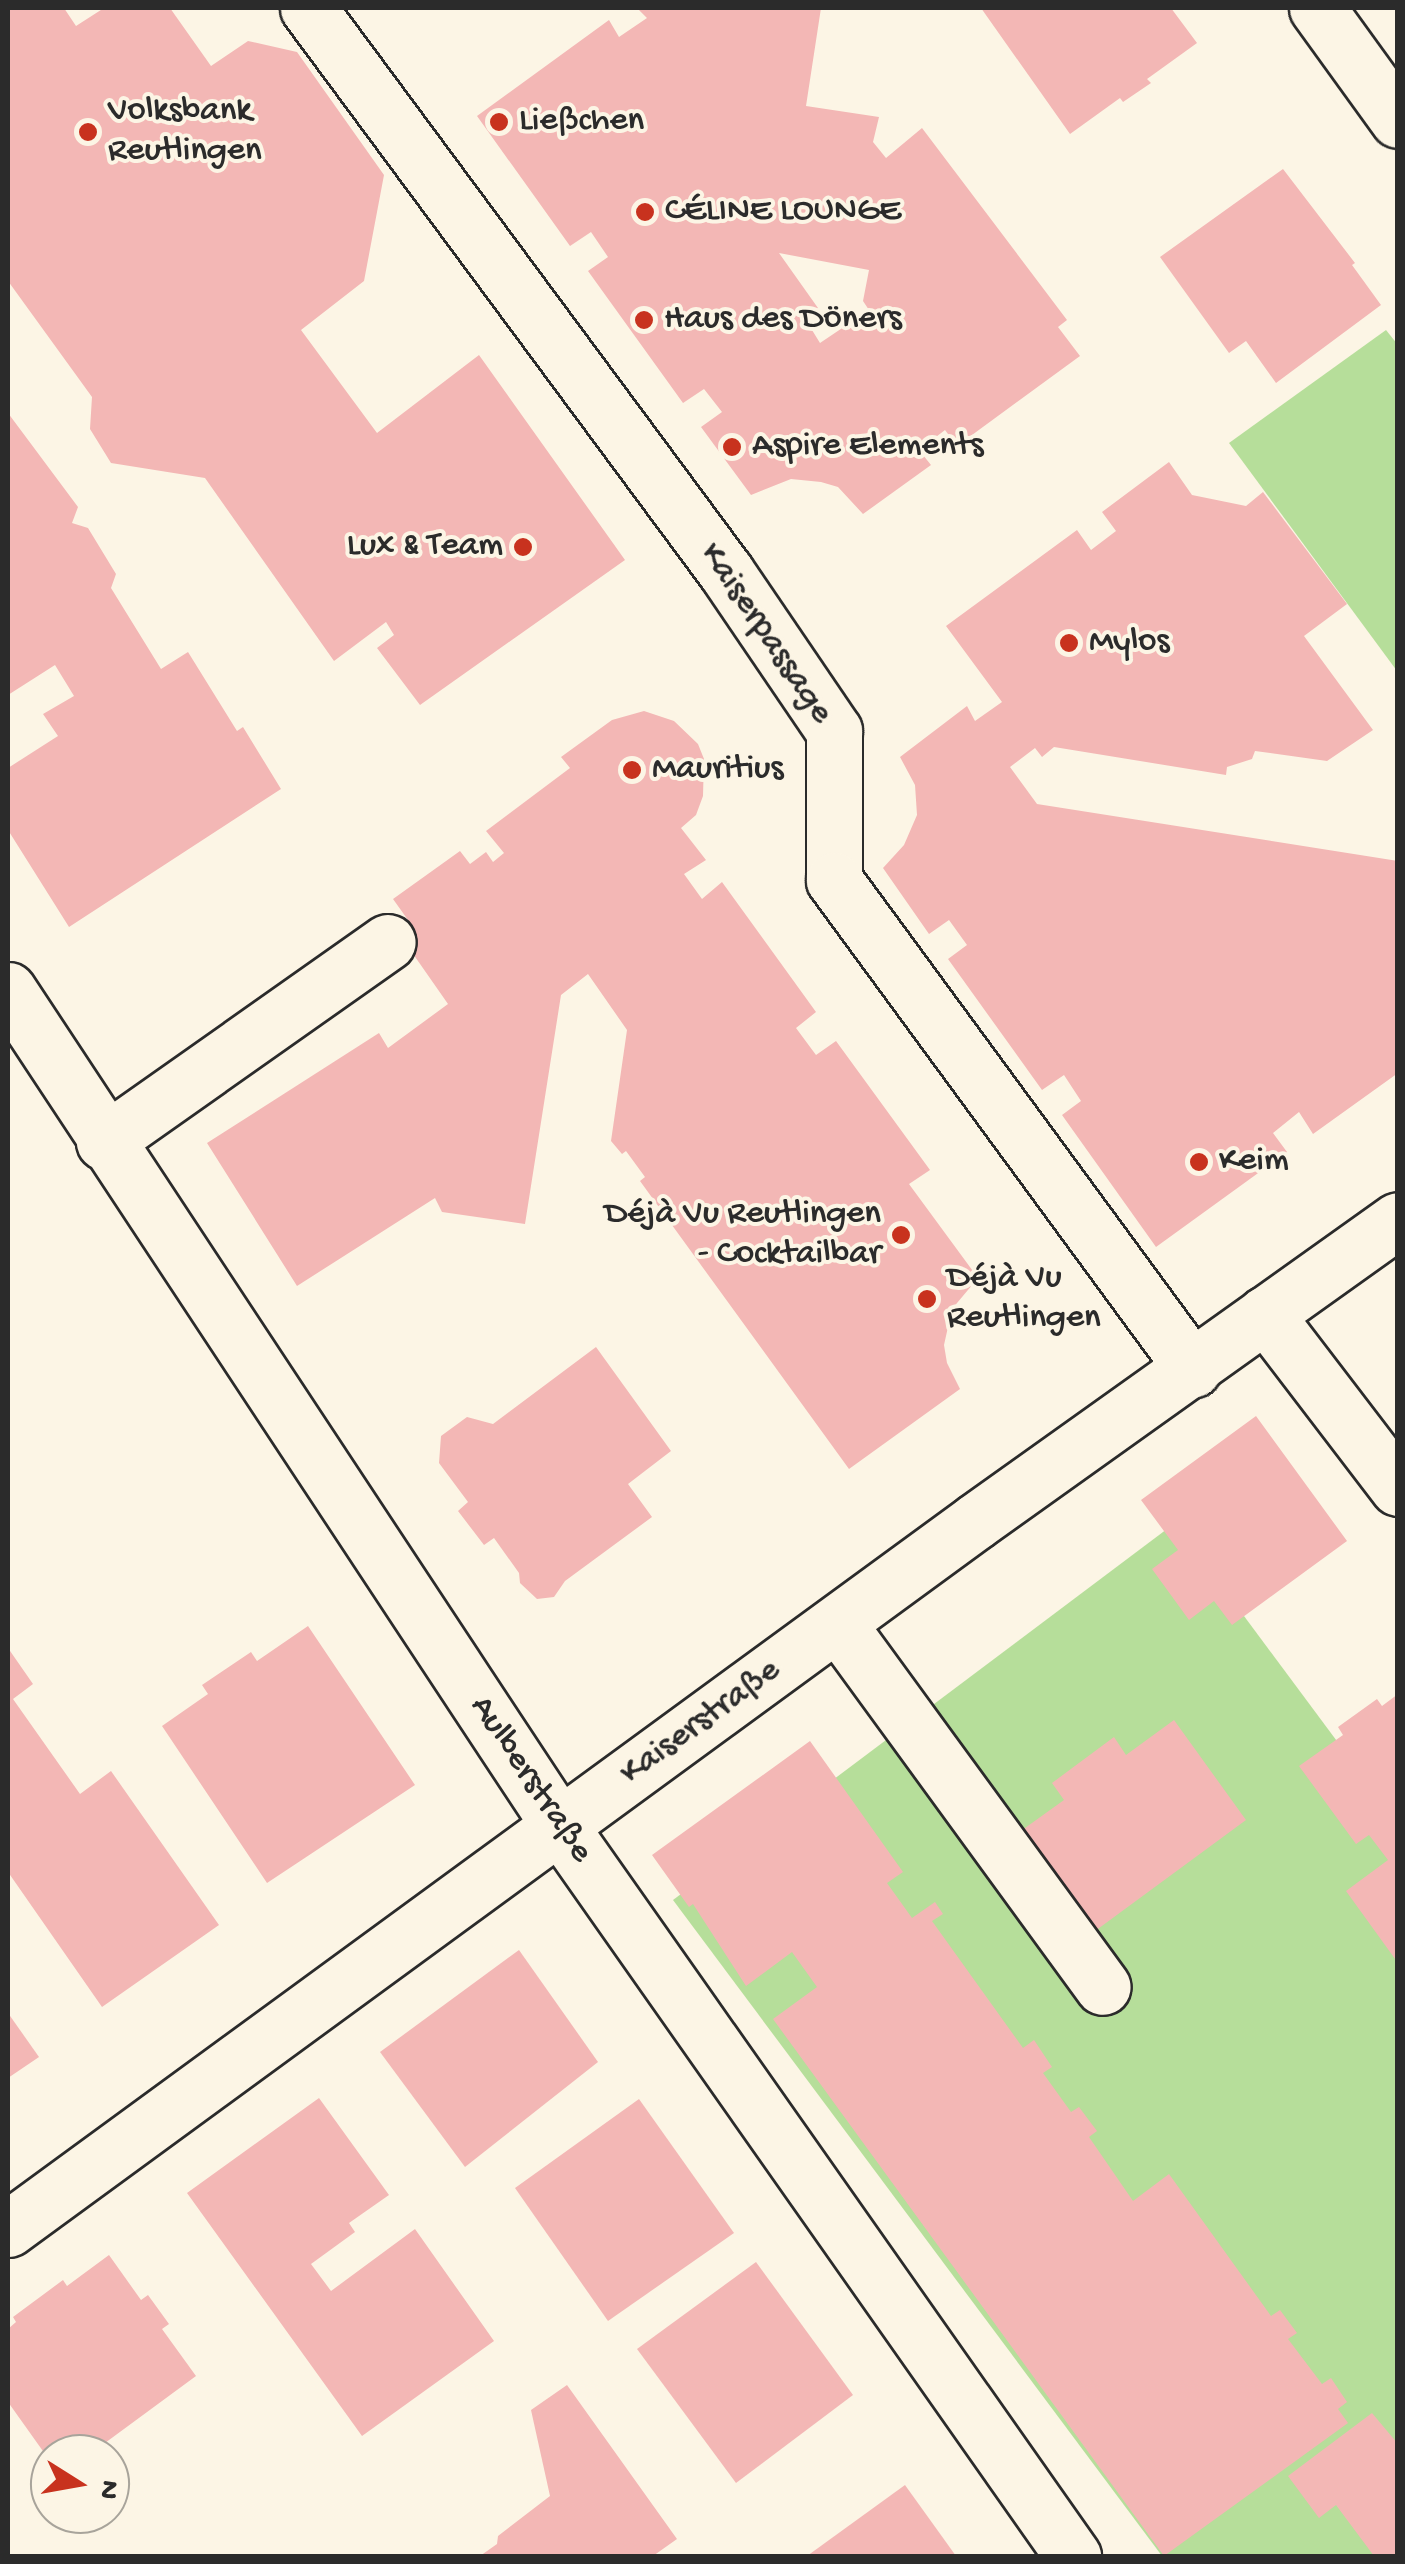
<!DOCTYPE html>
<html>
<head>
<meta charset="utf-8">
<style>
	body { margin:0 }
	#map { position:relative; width:1405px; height:2564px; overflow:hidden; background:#fcf5e5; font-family:"Gochi Hand",sans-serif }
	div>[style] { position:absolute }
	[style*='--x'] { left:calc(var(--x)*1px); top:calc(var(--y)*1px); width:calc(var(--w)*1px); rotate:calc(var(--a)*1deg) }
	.green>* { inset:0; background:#b6de9a }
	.building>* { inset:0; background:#f3b7b5 }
	.roads { filter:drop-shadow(2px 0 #2b2b2b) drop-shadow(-2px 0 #2b2b2b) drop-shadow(0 2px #2b2b2b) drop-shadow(0 -2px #2b2b2b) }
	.minor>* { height:55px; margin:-27.5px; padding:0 27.5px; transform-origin:27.5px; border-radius:27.5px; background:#fcf5e5 }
	.dots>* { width:28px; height:28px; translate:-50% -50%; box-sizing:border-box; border:5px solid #fcf5e5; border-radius:50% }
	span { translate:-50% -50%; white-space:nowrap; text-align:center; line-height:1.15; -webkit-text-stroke:8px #fcf5e5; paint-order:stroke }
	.poi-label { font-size:35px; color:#2b2b2b }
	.left { translate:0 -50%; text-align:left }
	.right { translate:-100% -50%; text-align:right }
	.street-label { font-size:35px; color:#2b2b2b }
	.frame { position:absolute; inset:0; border:10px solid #2b2b2b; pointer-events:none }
	.north { position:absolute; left:30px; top:2434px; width:100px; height:100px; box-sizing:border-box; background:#fcf5e5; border:2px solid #a8a49b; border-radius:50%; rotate:101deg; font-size:28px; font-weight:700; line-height:40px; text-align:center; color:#2b2b2b }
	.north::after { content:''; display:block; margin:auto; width:35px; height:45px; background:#c8321e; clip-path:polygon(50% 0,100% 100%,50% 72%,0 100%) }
</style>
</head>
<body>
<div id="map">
	<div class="green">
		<div style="clip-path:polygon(1386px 330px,1398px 345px,1397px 671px,1229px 443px)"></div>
		<div style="clip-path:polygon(1175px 1523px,1397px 1822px,1397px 2556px,1162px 2556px,673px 1900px)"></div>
	</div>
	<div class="building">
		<div style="clip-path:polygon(8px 8px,64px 8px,76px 26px,104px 8px,170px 8px,211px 66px,248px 41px,297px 52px,384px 175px,364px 281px,301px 330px,377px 433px,479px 355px,625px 560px,420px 705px,377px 648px,394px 635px,386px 622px,334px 661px,205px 478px,111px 463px,90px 429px,92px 397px,8px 281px)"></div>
		<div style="clip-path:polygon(evenodd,637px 8px,821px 8px,806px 106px,879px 117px,873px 142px,886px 158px,922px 128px,1067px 320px,1058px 327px,1080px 356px,957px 446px,945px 430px,919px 450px,931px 465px,863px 514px,838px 487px,821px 482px,791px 479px,751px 495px,701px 427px,722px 412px,704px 389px,683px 403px,588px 271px,608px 257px,591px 232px,570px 246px,477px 116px,609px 20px,619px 37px,647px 18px,637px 8px,779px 253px,869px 270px,863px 301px,869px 310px,820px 343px,804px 317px,818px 308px,779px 253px)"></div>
		<div style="clip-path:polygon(981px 8px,1171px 8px,1197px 43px,1147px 79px,1151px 83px,1123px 102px,1120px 98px,1070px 134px)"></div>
		<div style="clip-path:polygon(1283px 169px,1355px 263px,1352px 265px,1381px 305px,1276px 383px,1246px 341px,1229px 353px,1160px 257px)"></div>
		<div style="clip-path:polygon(8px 413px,78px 507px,72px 523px,88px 528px,116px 574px,111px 588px,161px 669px,188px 652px,237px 731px,243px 727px,281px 789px,69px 927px,8px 830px,8px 768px,58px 736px,43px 714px,74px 696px,55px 665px,8px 695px)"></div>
		<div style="clip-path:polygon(1169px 462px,1192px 495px,1246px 506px,1263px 492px,1347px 604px,1304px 636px,1373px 730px,1327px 761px,1255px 751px,1252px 759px,1227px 767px,1226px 775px,1054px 747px,1042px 757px,1035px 748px,1010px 767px,1037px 804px,1398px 861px,1398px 1073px,1313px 1134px,1299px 1112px,1273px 1133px,1287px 1152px,1156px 1247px,1062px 1115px,1081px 1101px,1064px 1075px,1042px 1090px,948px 959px,967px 945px,949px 920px,929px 934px,883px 868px,904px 845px,917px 815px,915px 785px,900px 757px,967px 706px,975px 721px,1002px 702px,946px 626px,1077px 530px,1091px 550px,1116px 531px,1102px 512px)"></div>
		<div style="clip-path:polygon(644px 711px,674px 721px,698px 744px,704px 759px,703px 796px,696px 815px,681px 828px,706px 860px,684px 874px,702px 899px,722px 882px,816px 1012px,796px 1028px,816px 1055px,836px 1041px,930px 1170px,909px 1184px,978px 1278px,952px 1309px,944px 1345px,947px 1363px,960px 1389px,849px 1469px,640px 1181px,645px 1177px,626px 1151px,622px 1154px,611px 1141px,627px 1030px,588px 974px,561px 995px,525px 1224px,442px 1212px,435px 1198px,297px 1286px,207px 1143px,379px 1033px,388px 1048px,448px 1004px,411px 951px,413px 927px,393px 899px,460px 851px,470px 864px,486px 852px,493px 862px,504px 853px,486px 831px,570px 768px,561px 757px,612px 720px)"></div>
		<div style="clip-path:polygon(596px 1347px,671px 1451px,628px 1484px,652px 1517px,565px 1581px,554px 1597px,537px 1599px,520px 1583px,519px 1573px,494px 1538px,484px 1545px,458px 1511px,468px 1502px,439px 1463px,441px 1436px,467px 1417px,493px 1424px)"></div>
		<div style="clip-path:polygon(1256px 1416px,1347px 1541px,1232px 1625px,1214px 1601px,1189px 1620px,1152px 1569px,1178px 1550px,1141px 1500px)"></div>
		<div style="clip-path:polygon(308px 1626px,415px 1785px,267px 1883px,162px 1726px,208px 1694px,202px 1685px,251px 1652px,257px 1661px)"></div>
		<div style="clip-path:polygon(8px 1648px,33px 1684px,13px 1699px,80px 1794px,111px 1771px,219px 1925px,102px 2007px,8px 1872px)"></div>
		<div style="clip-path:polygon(1398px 1694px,1398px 1963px,1346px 1891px,1388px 1860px,1369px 1835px,1356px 1844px,1299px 1766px,1343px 1735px,1338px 1727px,1377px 1699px,1382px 1706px)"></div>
		<div style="clip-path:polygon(1174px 1720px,1246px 1820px,1091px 1934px,1018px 1833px,1064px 1800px,1052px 1783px,1114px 1737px,1126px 1755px)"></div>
		<div style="clip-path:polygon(810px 1741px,903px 1872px,887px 1883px,912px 1918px,935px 1902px,943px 1914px,932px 1921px,1023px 2048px,1034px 2040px,1052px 2067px,1043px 2073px,1071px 2112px,1079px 2107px,1097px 2131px,1089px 2137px,1133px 2201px,1169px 2174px,1271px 2316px,1280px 2310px,1297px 2333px,1288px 2339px,1322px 2384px,1331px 2378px,1347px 2402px,1338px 2409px,1348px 2423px,1164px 2556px,773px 2019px,817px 1987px,792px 1952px,746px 1986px,693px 1904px,689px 1907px,652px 1855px)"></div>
		<div style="clip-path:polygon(519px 1950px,598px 2062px,465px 2167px,380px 2052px)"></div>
		<div style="clip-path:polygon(8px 2013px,39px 2057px,8px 2078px)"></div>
		<div style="clip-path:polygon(319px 2098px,389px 2195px,349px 2223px,355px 2232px,311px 2264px,331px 2291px,415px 2229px,494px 2341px,362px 2436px,187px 2193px)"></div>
		<div style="clip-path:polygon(639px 2099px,734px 2233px,608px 2321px,515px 2188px)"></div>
		<div style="clip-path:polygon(109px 2255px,141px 2300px,148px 2295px,169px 2324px,162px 2329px,196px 2376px,90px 2454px,50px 2454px,50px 2461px,8px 2402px,8px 2329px,16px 2322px,13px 2317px,63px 2280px,67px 2286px)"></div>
		<div style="clip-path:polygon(756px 2262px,853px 2395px,736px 2483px,637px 2349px)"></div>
		<div style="clip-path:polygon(567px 2385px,677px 2539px,653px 2556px,480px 2556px,497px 2544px,498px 2536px,550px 2496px,531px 2410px)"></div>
		<div style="clip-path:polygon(1372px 2413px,1398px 2444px,1398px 2556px,1374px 2556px,1336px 2505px,1319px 2518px,1288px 2476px)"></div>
		<div style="clip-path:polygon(905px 2485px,956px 2556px,807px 2556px)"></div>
	</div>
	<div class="roads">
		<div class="minor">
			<div style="--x:308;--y:8;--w:702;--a:53.46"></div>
			<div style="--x:726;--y:572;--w:192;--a:55.8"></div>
			<div style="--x:834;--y:731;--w:149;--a:90"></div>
			<div style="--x:834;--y:880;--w:607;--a:53.72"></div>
			<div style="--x:1317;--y:8;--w:138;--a:54.1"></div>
			<div style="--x:8;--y:990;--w:1000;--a:56.58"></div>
			<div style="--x:559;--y:1825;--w:894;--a:54.89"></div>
			<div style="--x:104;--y:1142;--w:347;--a:-35.2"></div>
			<div style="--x:1265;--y:1314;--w:219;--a:52.6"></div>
			<div style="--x:838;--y:1624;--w:449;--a:53.9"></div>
			<div style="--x:8;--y:2229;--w:1199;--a:-36.18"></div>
			<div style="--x:976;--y:1521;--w:518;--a:-35.5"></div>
		</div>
	</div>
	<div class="dots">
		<div style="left:499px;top:122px;background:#c8321e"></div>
		<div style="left:88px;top:132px;background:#c8321e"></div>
		<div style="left:645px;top:212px;background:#c8321e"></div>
		<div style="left:644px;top:320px;background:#c8321e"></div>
		<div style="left:732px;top:447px;background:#c8321e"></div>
		<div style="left:523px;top:547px;background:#c8321e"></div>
		<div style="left:1069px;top:643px;background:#c8321e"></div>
		<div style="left:632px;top:770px;background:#c8321e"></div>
		<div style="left:1199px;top:1162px;background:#c8321e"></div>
		<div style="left:901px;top:1235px;background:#c8321e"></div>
		<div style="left:927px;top:1299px;background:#c8321e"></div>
	</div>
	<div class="poi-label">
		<span class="left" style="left:108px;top:132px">Volksbank<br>Reutlingen</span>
		<span class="left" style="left:519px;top:122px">Ließchen</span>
		<span class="left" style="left:665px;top:212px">CÉLINE LOUNGE</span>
		<span class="left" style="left:664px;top:320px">Haus des Döners</span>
		<span class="left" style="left:752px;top:447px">Aspire Elements</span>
		<span class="right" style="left:503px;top:547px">Lux &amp; Team</span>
		<span class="left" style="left:1089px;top:643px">Mylos</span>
		<span class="left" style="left:652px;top:770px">Mauritius</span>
		<span class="left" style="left:1219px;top:1162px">Keim</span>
		<span class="right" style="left:881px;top:1235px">Déjà Vu Reutlingen<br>- Cocktailbar</span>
		<span class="left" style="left:947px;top:1299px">Déjà Vu<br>Reutlingen</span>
	</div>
	<div class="street-label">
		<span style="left:765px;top:634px;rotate:56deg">Kaiserpassage</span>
		<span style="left:701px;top:1723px;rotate:-36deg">Kaiserstraße</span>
		<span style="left:530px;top:1780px;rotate:56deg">Aulberstraße</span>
	</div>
	<div class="frame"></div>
	<div class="north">N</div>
</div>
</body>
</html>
